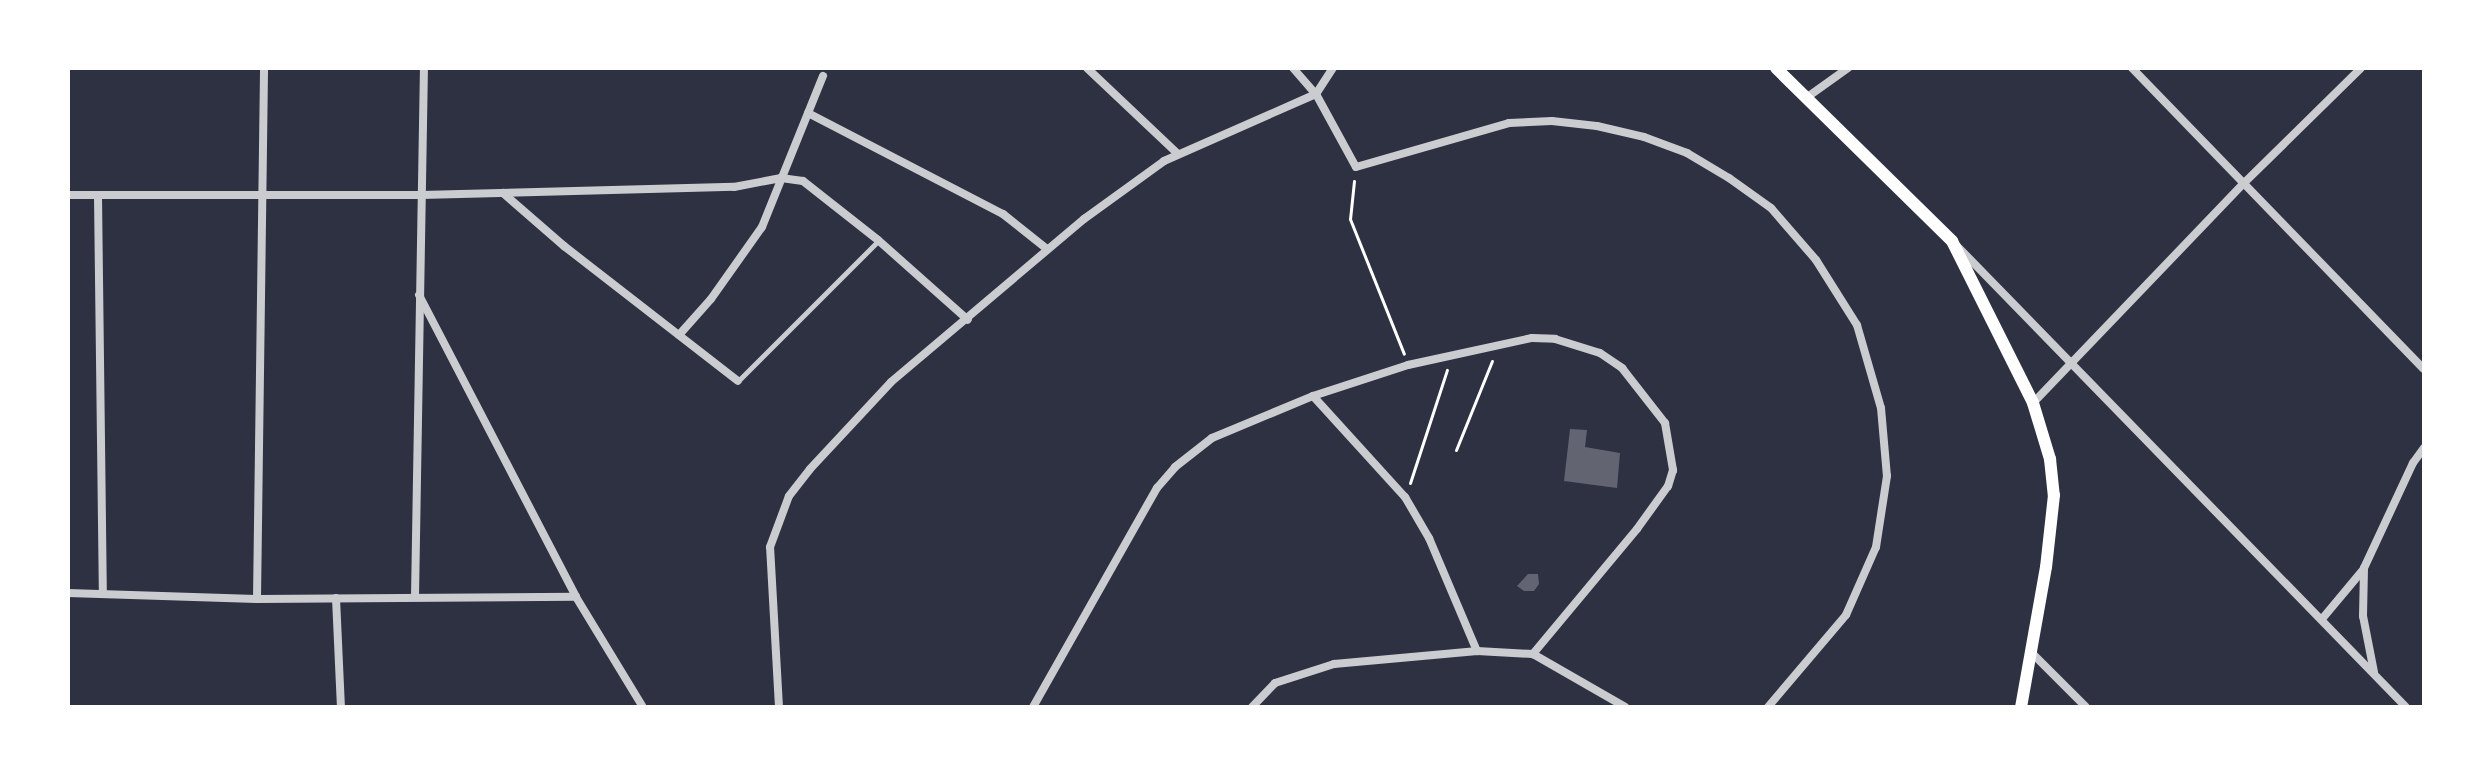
<!DOCTYPE html>
<html>
<head>
<meta charset="utf-8">
<style>
	body { margin:0 }
	#map { position:relative; width:2492px; height:775px; overflow:hidden; background:#2d3142; font-family:Lato,sans-serif }
	div>[style] { position:absolute }
	[style*='--x'] { left:calc(var(--x)*1px); top:calc(var(--y)*1px); width:calc(var(--w)*1px); rotate:calc(var(--a)*1deg) }
	.building>* { inset:0; background:#626471 }
	.path>* { height:3px; margin:-1.5px; padding:0 1.5px; transform-origin:1.5px; border-radius:1.5px; background:#fff }
	.service>* { height:5px; margin:-2.5px; padding:0 2.5px; transform-origin:2.5px; border-radius:2.5px; background:#caccd0 }
	.minor>* { height:8px; margin:-4px; padding:0 4px; transform-origin:4px; border-radius:4px; background:#caccd0 }
	.secondary>* { height:12px; margin:-6px; padding:0 6px; transform-origin:6px; border-radius:6px; background:#fff }
	span { translate:-50% -50%; white-space:nowrap; text-align:center; line-height:1.15; -webkit-text-stroke:6px #fff; paint-order:stroke }
	.frame { position:absolute; inset:0; border:70px solid #fff; pointer-events:none }
</style>
</head>
<body>
<div id="map">
	<div class="building">
		<div style="clip-path:polygon(1570px 429px,1587px 430px,1585px 447px,1620px 453px,1617px 488px,1564px 481px)"></div>
		<div style="clip-path:polygon(1528px 574px,1538px 574px,1539px 584px,1534px 591px,1524px 591px,1517px 586px)"></div>
	</div>
	<div class="path">
		<div style="--x:1354;--y:181;--w:38;--a:96"></div>
		<div style="--x:1350;--y:219;--w:145;--a:68.2"></div>
		<div style="--x:1456;--y:450;--w:96;--a:-68"></div>
		<div style="--x:1410;--y:483;--w:119;--a:-71.9"></div>
	</div>
	<div class="service">
		<div style="--x:738;--y:381;--w:198;--a:-45"></div>
	</div>
	<div class="minor">
		<div style="--x:1087;--y:68;--w:125;--a:43.4"></div>
		<div style="--x:1293;--y:68;--w:35;--a:49"></div>
		<div style="--x:1316;--y:94;--w:83;--a:61.3"></div>
		<div style="--x:1356;--y:167;--w:159;--a:-16"></div>
		<div style="--x:1509;--y:123;--w:43;--a:-2.7"></div>
		<div style="--x:1552;--y:121;--w:45;--a:6.3"></div>
		<div style="--x:1597;--y:126;--w:48;--a:13.2"></div>
		<div style="--x:1644;--y:137;--w:46;--a:20.4"></div>
		<div style="--x:1687;--y:153;--w:49;--a:30.8"></div>
		<div style="--x:1729;--y:178;--w:52;--a:35.5"></div>
		<div style="--x:1771;--y:208;--w:69;--a:49.1"></div>
		<div style="--x:1816;--y:260;--w:77;--a:57.8"></div>
		<div style="--x:1857;--y:325;--w:86;--a:73.9"></div>
		<div style="--x:1881;--y:408;--w:68;--a:85"></div>
		<div style="--x:1887;--y:476;--w:72;--a:98.8"></div>
		<div style="--x:1876;--y:547;--w:74;--a:113.8"></div>
		<div style="--x:1846;--y:615;--w:121;--a:130.3"></div>
		<div style="--x:2132;--y:68;--w:419;--a:45.9"></div>
		<div style="--x:1806;--y:98;--w:52;--a:-35.5"></div>
		<div style="--x:808;--y:113;--w:220;--a:27.4"></div>
		<div style="--x:1003;--y:214;--w:56;--a:38.5"></div>
		<div style="--x:503;--y:193;--w:81;--a:41"></div>
		<div style="--x:564;--y:246;--w:220;--a:37.8"></div>
		<div style="--x:68;--y:195;--w:353;--a:0"></div>
		<div style="--x:421;--y:195;--w:313;--a:-1.5"></div>
		<div style="--x:734;--y:187;--w:48;--a:-10.8"></div>
		<div style="--x:781;--y:178;--w:22;--a:8"></div>
		<div style="--x:803;--y:181;--w:95;--a:38.2"></div>
		<div style="--x:878;--y:240;--w:120;--a:41.6"></div>
		<div style="--x:98;--y:196;--w:397;--a:89.3"></div>
		<div style="--x:1958;--y:247;--w:642;--a:45.76"></div>
		<div style="--x:419;--y:295;--w:340;--a:62.5"></div>
		<div style="--x:576;--y:597;--w:129;--a:58.7"></div>
		<div style="--x:679;--y:335;--w:48;--a:-48.4"></div>
		<div style="--x:711;--y:299;--w:88;--a:-54.7"></div>
		<div style="--x:762;--y:227;--w:163;--a:-68"></div>
		<div style="--x:1313;--y:396;--w:137;--a:47.7"></div>
		<div style="--x:1405;--y:497;--w:48;--a:59.7"></div>
		<div style="--x:1429;--y:538;--w:123;--a:67"></div>
		<div style="--x:2033;--y:403;--w:303;--a:-46.2"></div>
		<div style="--x:2243;--y:184;--w:165;--a:-44.5"></div>
		<div style="--x:68;--y:593;--w:189;--a:1.8"></div>
		<div style="--x:257;--y:599;--w:319;--a:-0.4"></div>
		<div style="--x:415;--y:597;--w:529;--a:-89.03"></div>
		<div style="--x:336;--y:598;--w:109;--a:87.4"></div>
		<div style="--x:257;--y:599;--w:531;--a:-89.24"></div>
		<div style="--x:2322;--y:619;--w:64;--a:-50.1"></div>
		<div style="--x:2030;--y:651;--w:79;--a:45"></div>
		<div style="--x:2374;--y:672;--w:57;--a:-101.1"></div>
		<div style="--x:2363;--y:616;--w:48;--a:-88.8"></div>
		<div style="--x:2364;--y:568;--w:116;--a:-65"></div>
		<div style="--x:2413;--y:463;--w:19;--a:-54"></div>
		<div style="--x:779;--y:707;--w:160;--a:-93.2"></div>
		<div style="--x:770;--y:547;--w:54;--a:-69.6"></div>
		<div style="--x:789;--y:496;--w:34;--a:-52"></div>
		<div style="--x:810;--y:469;--w:119;--a:-47"></div>
		<div style="--x:891;--y:382;--w:253;--a:-40.2"></div>
		<div style="--x:1084;--y:219;--w:99;--a:-35.9"></div>
		<div style="--x:1164;--y:161;--w:166;--a:-23.8"></div>
		<div style="--x:1316;--y:94;--w:31;--a:-57"></div>
		<div style="--x:1033;--y:707;--w:252;--a:-60.5"></div>
		<div style="--x:1157;--y:488;--w:28;--a:-49"></div>
		<div style="--x:1175;--y:467;--w:47;--a:-38.1"></div>
		<div style="--x:1212;--y:438;--w:109;--a:-22.6"></div>
		<div style="--x:1313;--y:396;--w:100;--a:-18.1"></div>
		<div style="--x:1408;--y:365;--w:127;--a:-12.3"></div>
		<div style="--x:1532;--y:338;--w:23;--a:2"></div>
		<div style="--x:1555;--y:339;--w:47;--a:17.3"></div>
		<div style="--x:1600;--y:353;--w:27;--a:34"></div>
		<div style="--x:1622;--y:368;--w:70;--a:52"></div>
		<div style="--x:1665;--y:423;--w:48;--a:80.3"></div>
		<div style="--x:1673;--y:470;--w:17;--a:107"></div>
		<div style="--x:1668;--y:486;--w:53;--a:125.8"></div>
		<div style="--x:1637;--y:529;--w:163;--a:129.8"></div>
		<div style="--x:1252;--y:707;--w:33;--a:-46"></div>
		<div style="--x:1275;--y:683;--w:62;--a:-17.9"></div>
		<div style="--x:1334;--y:664;--w:144;--a:-5.2"></div>
		<div style="--x:1477;--y:651;--w:56;--a:3.1"></div>
		<div style="--x:1533;--y:654;--w:106;--a:29.9"></div>
	</div>
	<div class="secondary">
		<div style="--x:1776;--y:68;--w:247;--a:44.5"></div>
		<div style="--x:1952;--y:241;--w:181;--a:63.4"></div>
		<div style="--x:2033;--y:403;--w:59;--a:73.1"></div>
		<div style="--x:2050;--y:459;--w:36;--a:84"></div>
		<div style="--x:2054;--y:495;--w:72;--a:96.3"></div>
		<div style="--x:2046;--y:567;--w:142;--a:100.1"></div>
	</div>
	<div class="frame"></div>
</div>
</body>
</html>
